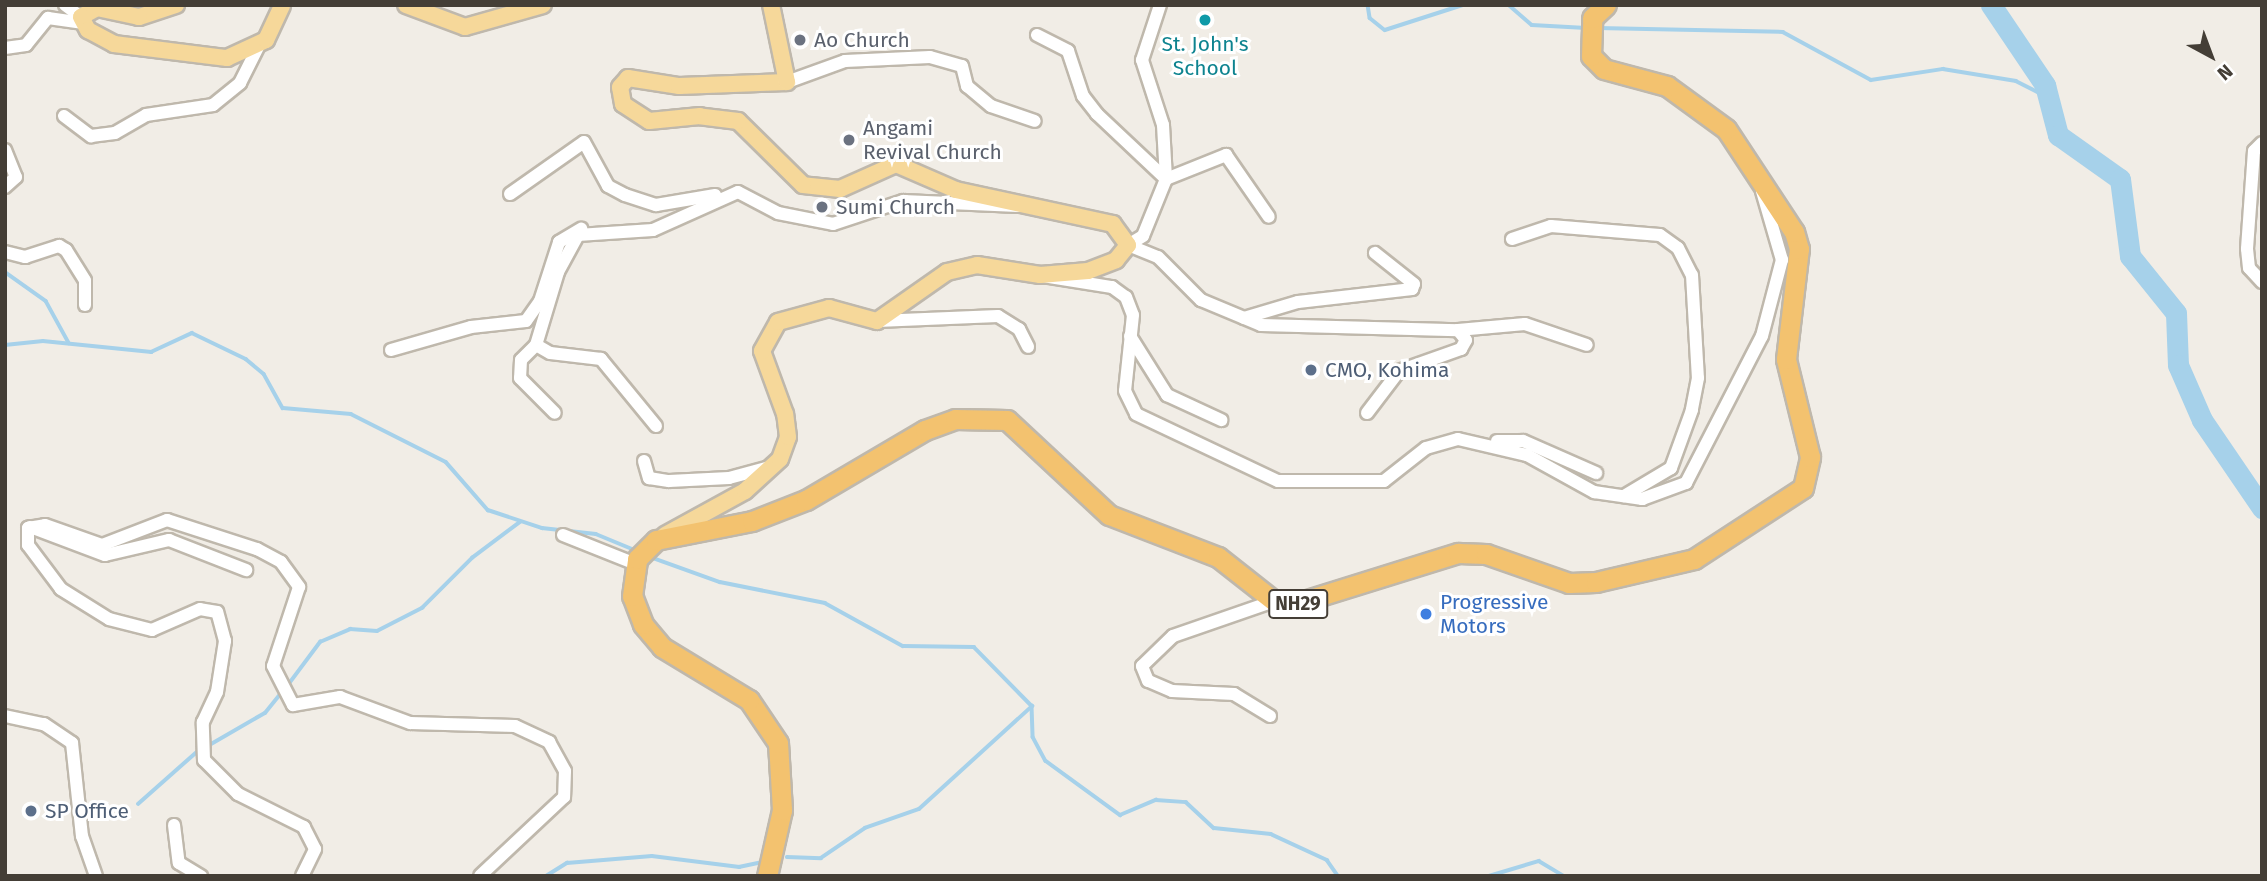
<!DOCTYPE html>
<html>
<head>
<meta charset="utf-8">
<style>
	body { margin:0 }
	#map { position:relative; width:2267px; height:881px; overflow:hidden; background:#f1ede6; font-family:"Fira Sans",sans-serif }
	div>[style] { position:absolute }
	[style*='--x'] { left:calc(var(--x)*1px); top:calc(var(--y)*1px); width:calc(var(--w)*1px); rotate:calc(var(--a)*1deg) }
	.stream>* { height:3.5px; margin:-1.75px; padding:0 1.75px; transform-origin:1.75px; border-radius:1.75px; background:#a6d1ea }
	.river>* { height:21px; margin:-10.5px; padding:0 10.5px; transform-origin:10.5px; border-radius:10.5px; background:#a6d1ea }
	.roads { filter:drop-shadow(2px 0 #bfb8ac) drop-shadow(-2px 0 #bfb8ac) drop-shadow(0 2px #bfb8ac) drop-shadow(0 -2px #bfb8ac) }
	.minor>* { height:12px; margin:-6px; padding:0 6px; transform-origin:6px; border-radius:6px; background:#fff }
	.major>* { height:16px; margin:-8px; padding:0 8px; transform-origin:8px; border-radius:8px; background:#f6d89a }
	.highway>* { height:19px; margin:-9.5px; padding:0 9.5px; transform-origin:9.5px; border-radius:9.5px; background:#f3c26f }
	.dots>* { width:19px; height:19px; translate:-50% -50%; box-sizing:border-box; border:4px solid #fff; border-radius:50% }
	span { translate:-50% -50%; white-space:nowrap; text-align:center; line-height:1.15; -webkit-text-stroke:6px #fff; paint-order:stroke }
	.shield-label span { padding:2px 5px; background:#fff; border:2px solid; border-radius:5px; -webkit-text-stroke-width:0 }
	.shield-label { font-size:19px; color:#443e36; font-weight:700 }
	.worship-label { font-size:21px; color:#5b616d }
	.left { translate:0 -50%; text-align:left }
	.culture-label { font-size:21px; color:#0d838f }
	.service-label { font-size:21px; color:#4e5e75 }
	.shop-label { font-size:21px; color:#366cbe }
	.frame { position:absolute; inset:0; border:7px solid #443e36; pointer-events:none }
	.north { position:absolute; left:2176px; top:21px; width:70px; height:70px; -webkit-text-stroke:5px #fff; paint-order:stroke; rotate:139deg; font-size:19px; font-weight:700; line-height:28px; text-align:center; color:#443e36 }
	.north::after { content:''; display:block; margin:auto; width:24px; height:32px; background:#443e36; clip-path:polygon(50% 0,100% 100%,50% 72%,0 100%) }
</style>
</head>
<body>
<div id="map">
	<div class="stream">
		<div style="--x:1368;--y:5;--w:13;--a:81"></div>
		<div style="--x:1370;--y:18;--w:19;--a:39"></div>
		<div style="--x:1385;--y:30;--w:82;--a:-17.8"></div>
		<div style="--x:1509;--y:5;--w:30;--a:41"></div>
		<div style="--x:1532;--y:25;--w:54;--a:3.2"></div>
		<div style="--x:1598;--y:28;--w:185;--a:1.2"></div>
		<div style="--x:1783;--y:32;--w:100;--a:28.6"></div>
		<div style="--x:1871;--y:80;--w:73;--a:-8.7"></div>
		<div style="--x:1943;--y:69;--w:74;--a:9.3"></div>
		<div style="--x:2016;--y:81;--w:38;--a:27"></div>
		<div style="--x:5;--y:272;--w:50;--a:35.3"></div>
		<div style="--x:46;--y:301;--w:48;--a:61.3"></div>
		<div style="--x:5;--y:345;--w:38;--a:-6"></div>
		<div style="--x:43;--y:341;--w:109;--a:5.8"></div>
		<div style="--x:151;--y:352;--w:45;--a:-24.9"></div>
		<div style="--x:192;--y:333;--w:60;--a:25.7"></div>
		<div style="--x:246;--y:359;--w:23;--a:40"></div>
		<div style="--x:264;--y:374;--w:39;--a:61"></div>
		<div style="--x:283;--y:408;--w:68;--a:5"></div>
		<div style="--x:351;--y:414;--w:106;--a:26.8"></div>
		<div style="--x:446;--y:462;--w:64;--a:48.8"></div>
		<div style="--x:488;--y:510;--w:57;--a:18.4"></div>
		<div style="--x:542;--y:528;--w:54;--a:6.3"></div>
		<div style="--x:596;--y:534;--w:44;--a:22.5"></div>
		<div style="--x:650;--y:557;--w:74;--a:19.7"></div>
		<div style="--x:720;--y:582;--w:107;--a:11.3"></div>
		<div style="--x:825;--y:603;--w:89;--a:28.9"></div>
		<div style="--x:903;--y:646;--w:71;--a:0.8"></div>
		<div style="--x:974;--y:647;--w:83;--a:45.5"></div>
		<div style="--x:1032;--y:706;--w:31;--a:88"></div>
		<div style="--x:1033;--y:737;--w:27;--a:62"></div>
		<div style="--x:1046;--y:761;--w:92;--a:36.1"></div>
		<div style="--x:1120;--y:815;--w:39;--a:-23"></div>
		<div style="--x:1156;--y:800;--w:30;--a:4"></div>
		<div style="--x:1186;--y:802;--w:38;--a:43"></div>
		<div style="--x:1214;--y:828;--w:57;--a:6"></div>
		<div style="--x:1271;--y:834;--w:62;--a:24.9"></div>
		<div style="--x:1327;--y:860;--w:19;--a:55"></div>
		<div style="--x:288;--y:685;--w:54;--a:-53.3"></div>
		<div style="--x:320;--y:642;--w:33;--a:-23"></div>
		<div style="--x:350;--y:629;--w:27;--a:4"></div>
		<div style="--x:377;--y:631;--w:51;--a:-27.1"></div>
		<div style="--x:422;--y:608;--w:71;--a:-45"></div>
		<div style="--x:472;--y:558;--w:60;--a:-36.9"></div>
		<div style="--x:206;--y:747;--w:68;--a:-30"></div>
		<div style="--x:265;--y:713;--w:28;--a:-51"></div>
		<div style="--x:138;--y:804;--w:81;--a:-41.5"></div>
		<div style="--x:787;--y:857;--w:34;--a:2"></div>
		<div style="--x:821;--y:858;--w:53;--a:-34.3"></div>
		<div style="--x:865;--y:828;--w:57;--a:-19.4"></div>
		<div style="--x:919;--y:809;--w:153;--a:-42.3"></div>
		<div style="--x:546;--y:876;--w:25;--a:-32"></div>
		<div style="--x:567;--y:863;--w:85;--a:-4.7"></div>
		<div style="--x:652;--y:856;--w:88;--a:7.2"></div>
		<div style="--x:739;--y:867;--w:25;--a:-12"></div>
		<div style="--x:1489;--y:876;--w:52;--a:-16.7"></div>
		<div style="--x:1539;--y:861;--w:29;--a:31"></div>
	</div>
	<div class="river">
		<div style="--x:1991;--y:5;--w:97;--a:56"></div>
		<div style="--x:2045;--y:85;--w:52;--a:75.4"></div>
		<div style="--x:2058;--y:135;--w:76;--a:35.4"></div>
		<div style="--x:2120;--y:179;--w:78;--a:82.6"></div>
		<div style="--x:2130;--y:256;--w:73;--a:51.1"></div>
		<div style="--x:2176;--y:313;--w:52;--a:87.8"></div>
		<div style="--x:2178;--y:365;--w:60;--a:66.4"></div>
		<div style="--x:2202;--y:420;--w:107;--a:55.7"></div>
	</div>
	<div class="roads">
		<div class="minor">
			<div style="--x:65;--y:5;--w:20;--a:37"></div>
			<div style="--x:1160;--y:5;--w:58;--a:108.1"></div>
			<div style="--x:1142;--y:60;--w:68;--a:72.1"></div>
			<div style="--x:1163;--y:125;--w:54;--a:86.8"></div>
			<div style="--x:1166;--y:179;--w:65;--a:-21.8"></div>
			<div style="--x:1226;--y:155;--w:75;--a:55.3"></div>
			<div style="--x:1037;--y:35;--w:35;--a:27"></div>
			<div style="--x:1068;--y:51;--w:47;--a:71.6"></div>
			<div style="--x:1083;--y:96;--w:23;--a:52"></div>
			<div style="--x:1097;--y:114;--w:95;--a:43.3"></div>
			<div style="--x:1166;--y:179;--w:61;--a:112"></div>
			<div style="--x:1143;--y:236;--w:17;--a:149"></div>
			<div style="--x:5;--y:48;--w:21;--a:-8"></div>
			<div style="--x:26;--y:45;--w:35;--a:-51"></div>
			<div style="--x:48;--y:18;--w:34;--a:8"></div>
			<div style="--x:787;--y:82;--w:62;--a:-19.9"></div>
			<div style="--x:845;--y:61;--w:85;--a:-2.7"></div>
			<div style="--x:930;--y:57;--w:33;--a:16"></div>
			<div style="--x:962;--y:66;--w:21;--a:76"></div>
			<div style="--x:967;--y:86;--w:31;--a:40"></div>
			<div style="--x:991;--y:106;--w:46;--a:18.8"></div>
			<div style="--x:64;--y:116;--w:34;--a:37"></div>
			<div style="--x:91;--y:136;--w:24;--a:-7"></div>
			<div style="--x:115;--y:133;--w:36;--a:-30"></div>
			<div style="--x:146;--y:115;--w:68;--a:-8.5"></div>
			<div style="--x:213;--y:105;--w:35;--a:-39"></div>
			<div style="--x:240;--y:83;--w:42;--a:-63.4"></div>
			<div style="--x:2262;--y:143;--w:11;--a:135"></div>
			<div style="--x:2254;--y:151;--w:98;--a:94.1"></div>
			<div style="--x:2247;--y:249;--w:19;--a:84"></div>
			<div style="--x:2249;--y:268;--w:19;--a:47"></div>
			<div style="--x:5;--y:150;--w:29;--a:68"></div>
			<div style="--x:16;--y:177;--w:15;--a:138"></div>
			<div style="--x:510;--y:194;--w:90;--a:-35.1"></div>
			<div style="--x:584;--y:142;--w:50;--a:61.4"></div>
			<div style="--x:608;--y:186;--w:19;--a:28"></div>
			<div style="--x:625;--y:195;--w:33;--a:18"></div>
			<div style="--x:656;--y:205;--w:60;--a:-9.6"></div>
			<div style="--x:1512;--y:239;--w:41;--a:-18.4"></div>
			<div style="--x:1551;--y:226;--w:109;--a:4.7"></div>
			<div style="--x:1660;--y:235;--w:22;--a:36"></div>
			<div style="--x:1678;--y:248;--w:30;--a:63"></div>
			<div style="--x:1692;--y:275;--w:103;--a:86.7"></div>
			<div style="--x:1698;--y:378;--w:33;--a:101"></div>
			<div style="--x:1692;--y:410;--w:62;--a:109.9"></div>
			<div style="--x:1671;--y:468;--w:55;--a:149.2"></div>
			<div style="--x:1128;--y:245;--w:32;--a:22"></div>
			<div style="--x:1158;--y:257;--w:61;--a:45"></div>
			<div style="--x:1201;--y:300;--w:65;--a:22.6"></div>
			<div style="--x:1261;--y:325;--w:197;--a:1.5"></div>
			<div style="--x:1458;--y:330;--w:67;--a:-5.1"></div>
			<div style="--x:1525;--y:324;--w:65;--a:18.7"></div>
			<div style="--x:5;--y:252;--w:21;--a:14"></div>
			<div style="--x:25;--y:257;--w:36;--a:-18"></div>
			<div style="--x:59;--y:246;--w:8;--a:30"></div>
			<div style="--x:66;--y:250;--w:36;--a:58"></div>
			<div style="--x:85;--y:281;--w:24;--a:90"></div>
			<div style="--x:1043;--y:276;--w:70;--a:9.1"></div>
			<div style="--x:1112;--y:287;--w:17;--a:36"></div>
			<div style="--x:1126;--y:297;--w:19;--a:69"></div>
			<div style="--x:1133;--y:315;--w:76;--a:96"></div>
			<div style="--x:1125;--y:391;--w:25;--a:64"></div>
			<div style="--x:1136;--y:414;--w:157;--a:25.3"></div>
			<div style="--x:1278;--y:481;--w:106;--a:0"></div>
			<div style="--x:1384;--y:481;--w:53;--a:-38.2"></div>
			<div style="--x:1426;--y:448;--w:33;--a:-16"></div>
			<div style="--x:1458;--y:439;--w:71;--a:13.1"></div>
			<div style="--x:1527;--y:455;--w:77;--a:28.9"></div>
			<div style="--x:1594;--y:492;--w:49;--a:8.3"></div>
			<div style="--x:1642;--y:499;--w:47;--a:-20"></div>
			<div style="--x:1686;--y:483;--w:165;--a:-62.7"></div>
			<div style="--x:1762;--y:336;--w:79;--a:-75.3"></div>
			<div style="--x:1782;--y:260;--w:72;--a:-106.2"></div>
			<div style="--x:1244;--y:318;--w:56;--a:-16.5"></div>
			<div style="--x:1298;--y:302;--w:115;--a:-6.5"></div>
			<div style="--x:1412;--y:289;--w:5;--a:-68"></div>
			<div style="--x:1414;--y:284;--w:50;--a:-141.5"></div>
			<div style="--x:877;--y:321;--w:121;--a:-2.4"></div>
			<div style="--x:998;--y:316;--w:25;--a:32"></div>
			<div style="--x:1019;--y:329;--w:20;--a:63"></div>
			<div style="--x:1130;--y:336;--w:70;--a:57.9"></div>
			<div style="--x:1167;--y:395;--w:60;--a:24.8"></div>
			<div style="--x:536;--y:345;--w:21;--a:135"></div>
			<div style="--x:521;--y:360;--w:18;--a:93"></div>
			<div style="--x:520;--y:378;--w:49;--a:45"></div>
			<div style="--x:391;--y:350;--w:83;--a:-16"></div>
			<div style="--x:471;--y:327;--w:55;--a:-6.2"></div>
			<div style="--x:526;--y:321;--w:24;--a:-55"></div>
			<div style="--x:540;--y:301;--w:62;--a:-72.1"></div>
			<div style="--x:559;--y:242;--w:26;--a:-31"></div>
			<div style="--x:1367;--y:413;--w:53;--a:-52.7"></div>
			<div style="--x:1399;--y:371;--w:66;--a:-19.5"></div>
			<div style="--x:1461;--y:349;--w:10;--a:-61"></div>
			<div style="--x:1466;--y:340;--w:13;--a:-129"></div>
			<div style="--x:656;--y:426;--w:87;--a:-129.4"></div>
			<div style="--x:601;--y:359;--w:51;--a:-173.3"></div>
			<div style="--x:550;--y:353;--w:16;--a:-150"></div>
			<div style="--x:536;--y:345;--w:76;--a:-73.2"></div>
			<div style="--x:558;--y:272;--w:42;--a:-61.6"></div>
			<div style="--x:578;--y:235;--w:75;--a:-3.8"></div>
			<div style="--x:653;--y:230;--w:93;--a:-24.1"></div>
			<div style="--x:738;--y:192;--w:45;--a:27.7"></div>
			<div style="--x:778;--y:213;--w:56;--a:11.3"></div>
			<div style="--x:833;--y:224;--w:74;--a:-18.2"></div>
			<div style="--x:903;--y:201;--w:115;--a:2.5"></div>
			<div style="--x:1497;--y:441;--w:26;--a:0"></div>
			<div style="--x:1523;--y:441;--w:80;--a:23.7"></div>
			<div style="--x:644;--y:461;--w:18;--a:74"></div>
			<div style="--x:649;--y:478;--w:20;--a:9"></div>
			<div style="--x:669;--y:481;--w:60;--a:-2.9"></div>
			<div style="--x:729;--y:478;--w:42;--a:-15"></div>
			<div style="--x:30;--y:527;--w:80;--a:20.5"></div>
			<div style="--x:105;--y:555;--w:66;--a:-13.2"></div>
			<div style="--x:169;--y:540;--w:83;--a:21.3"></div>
			<div style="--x:563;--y:535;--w:79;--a:21.7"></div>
			<div style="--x:5;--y:716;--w:40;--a:12"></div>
			<div style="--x:44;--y:724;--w:34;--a:34"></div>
			<div style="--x:72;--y:743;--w:94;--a:83.9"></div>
			<div style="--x:82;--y:836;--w:42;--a:70.7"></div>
			<div style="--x:1270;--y:716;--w:42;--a:-148.6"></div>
			<div style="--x:1234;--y:694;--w:62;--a:-177.2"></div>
			<div style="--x:1172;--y:691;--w:26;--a:-157"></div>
			<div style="--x:1148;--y:681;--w:16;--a:-112"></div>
			<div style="--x:1142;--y:666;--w:43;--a:-44.1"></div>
			<div style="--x:1173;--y:636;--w:107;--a:-19.1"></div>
			<div style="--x:174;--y:825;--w:38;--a:83"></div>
			<div style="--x:179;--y:863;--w:26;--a:31"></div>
			<div style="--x:302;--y:876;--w:30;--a:-64"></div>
			<div style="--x:315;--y:849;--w:25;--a:-117"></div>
			<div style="--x:304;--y:827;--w:74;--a:-153.4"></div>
			<div style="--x:238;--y:794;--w:48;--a:-135"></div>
			<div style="--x:204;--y:760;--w:38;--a:-92"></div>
			<div style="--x:203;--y:722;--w:33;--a:-65"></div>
			<div style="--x:217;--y:692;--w:52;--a:-81.1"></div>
			<div style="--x:225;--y:641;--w:30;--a:-105"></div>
			<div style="--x:217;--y:612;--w:17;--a:-170"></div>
			<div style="--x:200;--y:609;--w:52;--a:156.4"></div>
			<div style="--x:152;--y:630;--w:44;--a:-165.7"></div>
			<div style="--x:109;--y:619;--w:57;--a:-148"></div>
			<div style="--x:61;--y:589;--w:55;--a:-126.9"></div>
			<div style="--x:28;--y:545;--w:17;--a:-90"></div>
			<div style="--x:28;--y:528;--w:17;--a:-10"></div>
			<div style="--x:45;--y:525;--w:60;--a:19.3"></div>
			<div style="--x:102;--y:545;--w:70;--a:-21"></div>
			<div style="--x:167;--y:520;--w:95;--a:17.9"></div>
			<div style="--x:257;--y:549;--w:27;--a:28"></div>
			<div style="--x:281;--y:562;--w:31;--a:54"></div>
			<div style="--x:299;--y:587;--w:83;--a:108.2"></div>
			<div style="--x:273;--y:666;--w:44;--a:62.9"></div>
			<div style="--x:293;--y:705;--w:48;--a:-9.7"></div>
			<div style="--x:340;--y:697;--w:75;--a:20.4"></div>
			<div style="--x:410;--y:723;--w:105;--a:1.6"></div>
			<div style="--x:515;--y:726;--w:38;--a:25"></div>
			<div style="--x:549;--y:742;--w:33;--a:61"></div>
			<div style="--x:565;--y:771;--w:26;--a:92"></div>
			<div style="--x:564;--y:797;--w:115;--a:136.8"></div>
		</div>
		<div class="major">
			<div style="--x:176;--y:5;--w:39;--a:162"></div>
			<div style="--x:139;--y:17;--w:43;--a:-167.9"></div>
			<div style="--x:97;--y:8;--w:18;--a:151"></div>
			<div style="--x:81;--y:17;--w:15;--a:62"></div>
			<div style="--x:88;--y:30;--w:30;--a:28"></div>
			<div style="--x:114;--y:44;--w:114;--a:7.1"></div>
			<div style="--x:227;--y:58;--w:43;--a:-24.8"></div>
			<div style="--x:266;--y:40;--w:38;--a:-65"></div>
			<div style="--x:406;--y:5;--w:63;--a:20.4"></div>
			<div style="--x:465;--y:27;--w:81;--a:-15.8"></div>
			<div style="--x:665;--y:535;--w:91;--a:-28.8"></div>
			<div style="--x:745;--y:491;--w:47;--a:-42.4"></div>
			<div style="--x:780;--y:459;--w:23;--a:-70"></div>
			<div style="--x:788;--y:437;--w:23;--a:-97"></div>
			<div style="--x:785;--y:414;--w:67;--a:-110.1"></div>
			<div style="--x:762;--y:351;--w:33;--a:-61"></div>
			<div style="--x:778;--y:322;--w:53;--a:-15.4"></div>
			<div style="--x:829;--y:308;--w:50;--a:15.2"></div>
			<div style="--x:877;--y:321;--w:85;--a:-35"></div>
			<div style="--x:947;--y:272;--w:31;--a:-13"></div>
			<div style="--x:977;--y:265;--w:64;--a:9"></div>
			<div style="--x:1040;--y:275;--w:48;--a:-4.8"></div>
			<div style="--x:1088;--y:271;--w:30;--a:-21"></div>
			<div style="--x:1116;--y:260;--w:19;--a:-51"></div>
			<div style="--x:1128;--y:245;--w:26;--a:-126"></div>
			<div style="--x:1113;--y:224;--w:161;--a:-167.8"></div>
			<div style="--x:956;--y:190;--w:65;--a:-156.6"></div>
			<div style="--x:896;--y:164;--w:61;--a:155.9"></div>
			<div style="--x:840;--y:189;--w:37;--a:-174"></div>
			<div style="--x:803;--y:185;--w:91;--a:-135.4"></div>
			<div style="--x:738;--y:121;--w:38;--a:-173"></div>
			<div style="--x:700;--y:116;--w:51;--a:174.4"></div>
			<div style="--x:649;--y:121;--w:31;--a:-147"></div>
			<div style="--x:623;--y:104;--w:17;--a:-100"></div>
			<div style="--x:620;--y:87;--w:12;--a:-48"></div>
			<div style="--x:628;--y:78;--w:52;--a:8.9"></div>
			<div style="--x:679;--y:86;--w:108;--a:-2.1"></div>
			<div style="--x:787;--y:82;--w:79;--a:-101.7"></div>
		</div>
		<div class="highway">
			<div style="--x:767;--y:876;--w:68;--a:-77.2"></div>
			<div style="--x:782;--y:810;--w:67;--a:-93.4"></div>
			<div style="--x:778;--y:743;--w:52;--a:-124"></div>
			<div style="--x:749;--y:700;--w:102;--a:-148.7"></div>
			<div style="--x:662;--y:647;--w:30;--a:-130"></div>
			<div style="--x:643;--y:624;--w:30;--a:-111"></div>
			<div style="--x:632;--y:596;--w:37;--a:-82"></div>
			<div style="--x:637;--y:559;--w:27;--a:-45"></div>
			<div style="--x:656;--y:540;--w:98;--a:-11.2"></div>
			<div style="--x:752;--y:521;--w:58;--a:-21.3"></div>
			<div style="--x:806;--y:500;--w:138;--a:-30.5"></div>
			<div style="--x:925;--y:430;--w:32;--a:-20"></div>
			<div style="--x:955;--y:419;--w:52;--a:1.1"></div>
			<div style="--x:1007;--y:420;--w:139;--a:43"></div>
			<div style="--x:1109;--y:515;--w:117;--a:21.1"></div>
			<div style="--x:1218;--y:557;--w:71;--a:38.2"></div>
			<div style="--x:1274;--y:601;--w:20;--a:9"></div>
			<div style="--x:1294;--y:604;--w:172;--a:-17.3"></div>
			<div style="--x:1458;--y:553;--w:28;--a:2"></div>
			<div style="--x:1486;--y:554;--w:88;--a:19.3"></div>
			<div style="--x:1569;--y:583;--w:27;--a:-2"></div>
			<div style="--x:1596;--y:582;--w:101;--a:-13.2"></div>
			<div style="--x:1694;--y:559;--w:130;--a:-33.1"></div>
			<div style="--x:1803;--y:488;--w:32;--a:-77"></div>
			<div style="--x:1810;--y:457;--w:101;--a:-103.8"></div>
			<div style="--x:1786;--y:359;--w:111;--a:-83.3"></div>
			<div style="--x:1799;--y:249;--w:18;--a:-106"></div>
			<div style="--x:1794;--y:232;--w:123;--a:-123.4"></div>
			<div style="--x:1726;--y:129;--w:73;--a:-143.9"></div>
			<div style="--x:1667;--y:86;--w:65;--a:-164.9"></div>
			<div style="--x:1604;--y:69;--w:18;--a:-135"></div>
			<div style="--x:1591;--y:56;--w:38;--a:-88"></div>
			<div style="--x:1592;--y:18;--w:19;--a:-43"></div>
		</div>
	</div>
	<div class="dots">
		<div style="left:1205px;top:20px;background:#0f9aa8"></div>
		<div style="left:800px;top:40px;background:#6b7280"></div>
		<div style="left:849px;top:140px;background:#6b7280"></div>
		<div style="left:822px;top:207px;background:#6b7280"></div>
		<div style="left:1311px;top:370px;background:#5c6f8a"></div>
		<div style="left:1426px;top:614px;background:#3f7fe0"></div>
		<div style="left:31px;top:811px;background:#5c6f8a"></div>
	</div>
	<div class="shield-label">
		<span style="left:1298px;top:604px">NH29</span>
	</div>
	<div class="worship-label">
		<span class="left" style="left:814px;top:40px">Ao Church</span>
		<span class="left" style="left:863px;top:140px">Angami<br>Revival Church</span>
		<span class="left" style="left:836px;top:207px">Sumi Church</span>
	</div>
	<div class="culture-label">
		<span style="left:1205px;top:56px">St. John's<br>School</span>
	</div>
	<div class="service-label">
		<span class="left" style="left:1325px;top:370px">CMO, Kohima</span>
		<span class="left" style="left:45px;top:811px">SP Office</span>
	</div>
	<div class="shop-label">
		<span class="left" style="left:1440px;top:614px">Progressive<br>Motors</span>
	</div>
	<div class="frame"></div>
	<div class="north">N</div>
</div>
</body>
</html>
